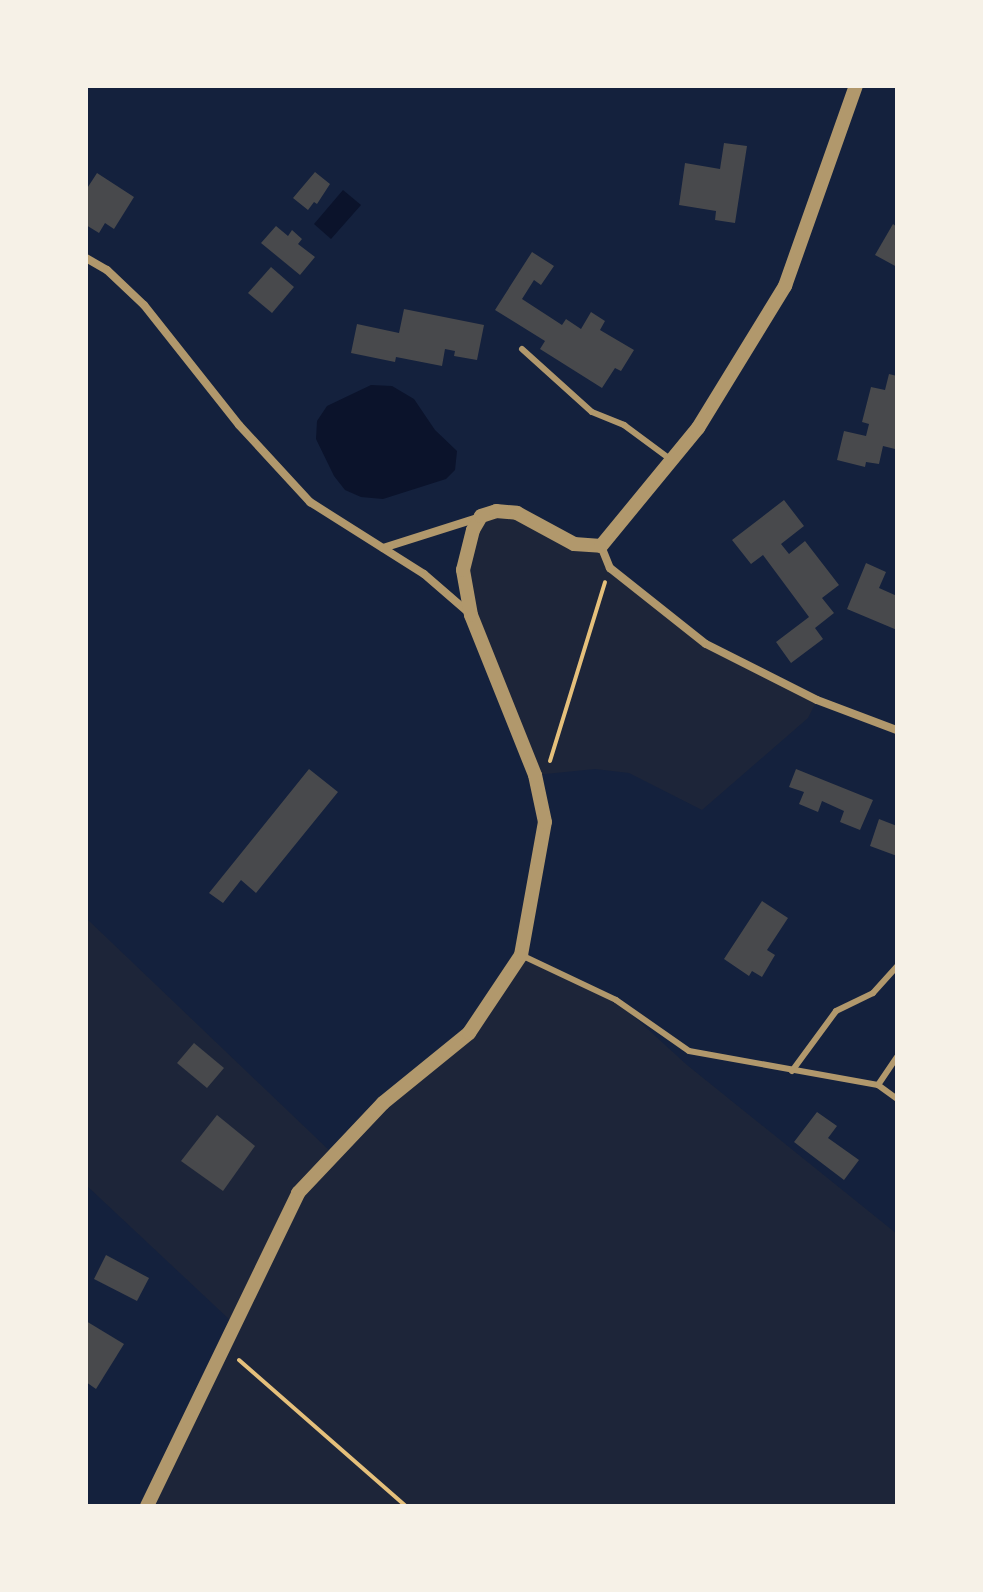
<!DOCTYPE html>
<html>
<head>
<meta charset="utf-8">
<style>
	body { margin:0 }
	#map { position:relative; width:983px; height:1592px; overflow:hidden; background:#14213d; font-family:Commissioner,sans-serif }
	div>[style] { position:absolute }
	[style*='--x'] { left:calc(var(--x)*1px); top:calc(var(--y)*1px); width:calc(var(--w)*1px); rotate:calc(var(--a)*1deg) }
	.green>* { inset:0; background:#1d2539 }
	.water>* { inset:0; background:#0b132b }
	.building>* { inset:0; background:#48494c }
	.path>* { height:4px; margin:-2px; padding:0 2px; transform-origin:2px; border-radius:2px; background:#e5c07b }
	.service>* { height:6px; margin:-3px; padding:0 3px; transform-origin:3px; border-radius:3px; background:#b1986c }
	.minor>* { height:8px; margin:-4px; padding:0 4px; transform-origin:4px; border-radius:4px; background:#b1986c }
	.tertiary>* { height:14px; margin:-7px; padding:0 7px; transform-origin:7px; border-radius:7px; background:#b1986c }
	span { translate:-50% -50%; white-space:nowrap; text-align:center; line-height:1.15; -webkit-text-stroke:6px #f6f1e7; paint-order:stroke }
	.frame { position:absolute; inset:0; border:88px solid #f6f1e7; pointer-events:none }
</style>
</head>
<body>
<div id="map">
	<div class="green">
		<div style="clip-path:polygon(496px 511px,601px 546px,610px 568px,706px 644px,817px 700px,808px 718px,702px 810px,629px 773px,595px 769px,535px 775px,471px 615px,463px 570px,473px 530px)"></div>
		<div style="clip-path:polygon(86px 918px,332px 1153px,444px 1054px,521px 955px,616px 1000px,687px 1065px,897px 1234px,897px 1506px,147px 1506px,231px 1321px,86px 1185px)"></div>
	</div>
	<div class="water">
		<div style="clip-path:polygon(343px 190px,361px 205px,331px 239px,314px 224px)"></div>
		<div style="clip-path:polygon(371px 385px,392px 386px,414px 399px,435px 430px,457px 451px,455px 470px,446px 479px,383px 499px,361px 497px,345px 490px,334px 476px,316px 439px,317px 421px,327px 406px)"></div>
	</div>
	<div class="building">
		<div style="clip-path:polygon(724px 143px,747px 146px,735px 223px,715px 220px,716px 211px,679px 205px,685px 163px,720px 169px)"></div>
		<div style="clip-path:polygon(315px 172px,330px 184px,317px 204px,314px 202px,308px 210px,293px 198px)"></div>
		<div style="clip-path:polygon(97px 173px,134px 197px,114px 229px,105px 223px,99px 233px,86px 225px,86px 190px)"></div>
		<div style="clip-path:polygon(893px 224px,897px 227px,897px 267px,875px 255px)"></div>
		<div style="clip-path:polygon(276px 226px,288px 236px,292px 230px,302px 239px,298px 244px,315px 257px,300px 275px,261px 243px)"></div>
		<div style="clip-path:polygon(532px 252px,554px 266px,541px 285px,534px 280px,522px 299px,562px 325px,566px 319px,581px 329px,591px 312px,605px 321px,600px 330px,634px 350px,621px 371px,615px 368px,602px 388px,540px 349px,545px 341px,495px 310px)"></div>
		<div style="clip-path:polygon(271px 267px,294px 287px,272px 313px,248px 293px)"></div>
		<div style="clip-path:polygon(404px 309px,484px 325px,477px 360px,454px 356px,455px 351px,445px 349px,442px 366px,396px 357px,395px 362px,351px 353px,357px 324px,399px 333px)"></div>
		<div style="clip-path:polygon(889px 374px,897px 376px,895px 449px,883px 446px,879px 464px,866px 462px,865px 467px,837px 460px,844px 431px,866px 436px,869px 424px,862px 422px,871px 387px,885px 390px)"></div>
		<div style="clip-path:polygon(784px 500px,804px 526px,781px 544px,789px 554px,805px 541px,839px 585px,822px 598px,834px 613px,815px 628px,823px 639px,791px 663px,776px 642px,809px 617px,763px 555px,751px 564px,732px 540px)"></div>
		<div style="clip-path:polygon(866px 563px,886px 572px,879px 588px,897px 596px,897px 630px,847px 609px)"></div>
		<div style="clip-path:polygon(309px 769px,338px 792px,256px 893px,241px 880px,223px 903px,209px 893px)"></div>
		<div style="clip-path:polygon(796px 769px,873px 800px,860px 830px,840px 822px,844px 811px,822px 801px,818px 812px,799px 804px,804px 792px,789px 787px)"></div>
		<div style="clip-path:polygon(879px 819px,897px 826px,897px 856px,870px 846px)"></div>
		<div style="clip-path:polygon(762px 901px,788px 918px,767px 950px,775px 955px,762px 977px,752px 971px,749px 976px,724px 959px)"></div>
		<div style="clip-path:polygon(194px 1043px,224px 1068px,207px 1088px,177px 1063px)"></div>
		<div style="clip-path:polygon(817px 1112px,837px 1126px,828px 1138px,859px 1160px,844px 1180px,794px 1142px)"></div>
		<div style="clip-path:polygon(217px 1115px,255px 1146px,223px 1191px,181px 1161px)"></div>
		<div style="clip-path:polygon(106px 1255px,149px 1278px,137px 1301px,94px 1279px)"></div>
		<div style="clip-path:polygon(86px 1321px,124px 1344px,96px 1389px,86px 1382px)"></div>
	</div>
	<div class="path">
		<div style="--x:550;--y:761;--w:187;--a:-72.9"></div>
		<div style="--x:239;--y:1360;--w:222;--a:41.2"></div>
	</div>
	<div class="service">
		<div style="--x:522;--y:349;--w:94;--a:42"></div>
		<div style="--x:592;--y:412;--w:35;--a:22"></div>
		<div style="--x:624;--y:425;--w:57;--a:36.5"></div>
		<div style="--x:521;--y:955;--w:105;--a:25.3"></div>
		<div style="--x:616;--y:1000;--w:89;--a:34.9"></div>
		<div style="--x:689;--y:1051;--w:192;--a:10.2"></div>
		<div style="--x:878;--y:1085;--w:34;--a:-56"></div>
		<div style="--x:792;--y:1071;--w:74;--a:-53.7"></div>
		<div style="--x:836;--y:1011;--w:41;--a:-25.9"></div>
		<div style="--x:873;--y:993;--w:36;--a:-48"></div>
		<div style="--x:878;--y:1085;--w:24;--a:36"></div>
	</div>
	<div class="minor">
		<div style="--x:86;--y:258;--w:24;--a:30"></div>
		<div style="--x:107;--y:270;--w:51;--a:43.4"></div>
		<div style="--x:144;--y:305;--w:153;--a:51.6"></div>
		<div style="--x:239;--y:425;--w:105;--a:47.3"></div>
		<div style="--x:310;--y:502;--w:135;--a:32.3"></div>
		<div style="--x:424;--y:574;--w:60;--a:40.9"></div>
		<div style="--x:601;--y:546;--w:24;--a:68"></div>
		<div style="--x:610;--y:568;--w:122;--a:38.4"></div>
		<div style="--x:706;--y:644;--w:124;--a:26.8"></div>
		<div style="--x:817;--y:700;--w:85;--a:20.6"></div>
		<div style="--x:383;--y:548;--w:103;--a:-17.6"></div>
	</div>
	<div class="tertiary">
		<div style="--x:147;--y:1506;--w:348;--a:-64.2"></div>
		<div style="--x:298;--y:1193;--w:124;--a:-46.6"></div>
		<div style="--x:383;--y:1103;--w:111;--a:-39.1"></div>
		<div style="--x:469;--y:1033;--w:94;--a:-56.3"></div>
		<div style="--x:521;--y:955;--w:135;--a:-79.8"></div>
		<div style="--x:545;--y:822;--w:48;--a:-102"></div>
		<div style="--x:535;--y:775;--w:172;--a:-111.8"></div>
		<div style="--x:471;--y:615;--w:46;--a:-100.1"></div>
		<div style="--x:463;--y:570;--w:41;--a:-76"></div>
		<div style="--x:473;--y:530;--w:16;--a:-60"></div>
		<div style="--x:481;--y:516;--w:16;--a:-18"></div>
		<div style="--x:496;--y:511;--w:21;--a:5"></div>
		<div style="--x:517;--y:513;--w:65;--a:28.5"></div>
		<div style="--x:574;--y:544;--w:27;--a:4"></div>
		<div style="--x:601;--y:546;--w:153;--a:-50.6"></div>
		<div style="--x:698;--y:428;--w:167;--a:-58.5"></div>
		<div style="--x:785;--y:286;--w:212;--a:-70.5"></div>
	</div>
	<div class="frame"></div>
</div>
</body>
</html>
